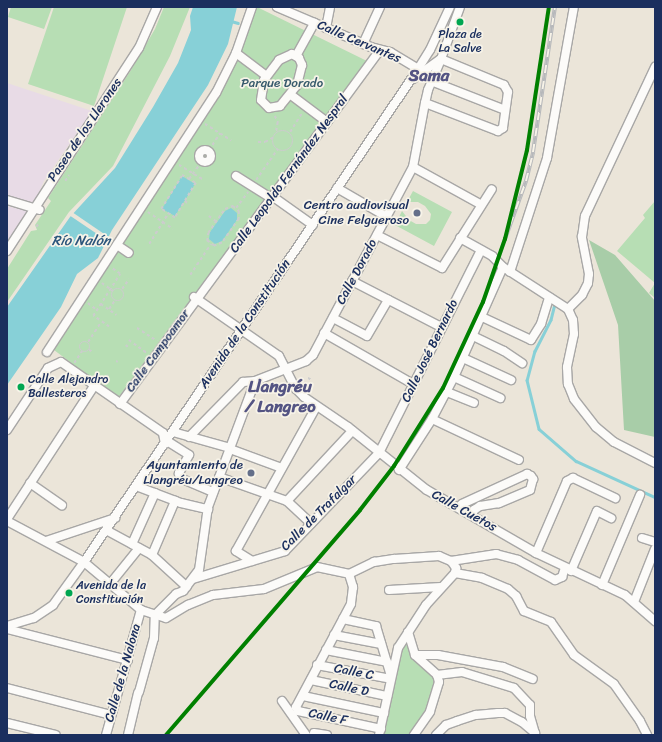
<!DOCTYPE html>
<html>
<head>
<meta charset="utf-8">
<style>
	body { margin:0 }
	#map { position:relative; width:662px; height:742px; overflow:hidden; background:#ebe5d9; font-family:Sriracha,sans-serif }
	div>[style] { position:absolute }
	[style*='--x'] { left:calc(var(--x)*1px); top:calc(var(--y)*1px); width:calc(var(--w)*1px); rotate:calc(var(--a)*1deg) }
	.built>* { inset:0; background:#e8dbe6 }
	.green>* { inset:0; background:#b7deb4 }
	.forest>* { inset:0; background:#a8cda8 }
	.water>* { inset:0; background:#87d0d7 }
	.pier>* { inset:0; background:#ebe5d9 }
	.stream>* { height:2.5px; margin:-1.25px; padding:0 1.25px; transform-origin:1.25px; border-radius:1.25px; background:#87d0d7 }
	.path>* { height:1.5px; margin-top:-0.75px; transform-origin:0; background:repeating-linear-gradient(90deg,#cccccd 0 3px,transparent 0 6px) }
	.path>.ring { margin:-0.75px; padding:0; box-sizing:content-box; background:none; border:1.5px solid #cccccd; border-radius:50% }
	.roads { filter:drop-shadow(1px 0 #a8a7a6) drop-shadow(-1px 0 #a8a7a6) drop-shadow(0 1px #a8a7a6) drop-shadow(0 -1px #a8a7a6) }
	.minor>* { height:8px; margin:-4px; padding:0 4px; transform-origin:4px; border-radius:4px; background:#fcfbf9 }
	.minor>.ring { margin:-4px; padding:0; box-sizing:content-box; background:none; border:8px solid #fcfbf9; border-radius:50% }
	.rail>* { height:4px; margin-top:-2px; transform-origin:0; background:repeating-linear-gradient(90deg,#f7f3e8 0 8px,#b6b8bb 0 16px); box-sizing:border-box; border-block:1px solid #b6b8bb }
	.rail-1>* { height:4px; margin:-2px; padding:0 2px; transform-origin:2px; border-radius:2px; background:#008000 }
	.dots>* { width:11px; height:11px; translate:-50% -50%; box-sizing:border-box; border:2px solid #f7f3e8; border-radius:50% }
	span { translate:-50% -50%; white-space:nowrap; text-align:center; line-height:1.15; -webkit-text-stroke:3.5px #f7f3e8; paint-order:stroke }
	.bus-label { font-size:12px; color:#1b2f5e }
	.left { translate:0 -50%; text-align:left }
	.street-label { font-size:13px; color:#1b2f5e }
	.park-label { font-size:13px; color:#375a6c }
	.poi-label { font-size:13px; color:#1b2f5e }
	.right { translate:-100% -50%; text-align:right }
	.water-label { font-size:14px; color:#2b557c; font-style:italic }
	.district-label { font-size:17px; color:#545483; font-weight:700 }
	.frame { position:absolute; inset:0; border:8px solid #1b2f5e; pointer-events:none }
</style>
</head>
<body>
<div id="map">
	<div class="built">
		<div style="clip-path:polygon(7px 83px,92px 111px,44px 181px,34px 204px,7px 195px)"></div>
		<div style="clip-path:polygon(7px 206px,28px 211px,7px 243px)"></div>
	</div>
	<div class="green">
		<div style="clip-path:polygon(11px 7px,52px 7px,44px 29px,8px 17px)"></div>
		<div style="clip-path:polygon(54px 7px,127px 7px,94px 106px,28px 84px)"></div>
		<div style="clip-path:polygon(164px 7px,190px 7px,170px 56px,113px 166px,69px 212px,7px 302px,7px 269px,31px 231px,37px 230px,35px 225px,51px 201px,48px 198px,131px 70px,155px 29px)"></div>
		<div style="clip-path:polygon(252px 7px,257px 7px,367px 61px,118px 398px,50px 347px,236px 53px)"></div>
		<div style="clip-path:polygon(413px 191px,452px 212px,434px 246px,395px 225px,402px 211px,409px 220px,416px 224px,426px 224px,430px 220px,431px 214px,425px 206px,418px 202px,407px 202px)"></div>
		<div style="clip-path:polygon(655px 201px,655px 298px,649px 293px,655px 283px,617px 251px,645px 218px,643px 215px)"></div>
		<div style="clip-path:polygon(405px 642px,412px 657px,433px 678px,435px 687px,428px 709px,410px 735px,383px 735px,399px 655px)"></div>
	</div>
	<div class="forest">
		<div style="clip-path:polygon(589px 240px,615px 255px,655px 301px,655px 437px,624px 430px,618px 325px)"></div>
	</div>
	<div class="water">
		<div style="clip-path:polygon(193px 7px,237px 7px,228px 44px,208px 85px,112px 230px,98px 258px,77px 274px,61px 307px,7px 385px,7px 307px,70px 217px,115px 168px,153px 107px,178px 63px,191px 30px,190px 16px)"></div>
		<div style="clip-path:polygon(182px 176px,195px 184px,175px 216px,162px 209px)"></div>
		<div style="clip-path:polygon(231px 208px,237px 213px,237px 220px,222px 241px,215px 244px,209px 239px,210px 232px,225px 211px)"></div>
	</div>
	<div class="pier">
		<div style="clip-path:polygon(72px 212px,110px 238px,109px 242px,69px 215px)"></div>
	</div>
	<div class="stream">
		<div style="--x:231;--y:21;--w:7;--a:16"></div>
		<div style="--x:555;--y:304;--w:16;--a:104"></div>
		<div style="--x:551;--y:320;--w:35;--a:117"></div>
		<div style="--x:535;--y:351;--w:30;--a:105"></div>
		<div style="--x:527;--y:380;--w:50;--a:76.2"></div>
		<div style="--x:539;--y:429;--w:49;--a:40.9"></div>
		<div style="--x:576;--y:461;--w:87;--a:24.5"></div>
	</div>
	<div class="path">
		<div style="--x:275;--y:116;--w:7;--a:63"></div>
		<div style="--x:278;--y:122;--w:11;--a:100"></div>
		<div style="--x:205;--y:124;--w:31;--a:32"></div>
		<div class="ring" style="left:273px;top:131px;width:18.5px;height:18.5px"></div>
		<div style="--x:290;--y:132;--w:22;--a:-58"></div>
		<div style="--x:258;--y:142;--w:7;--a:0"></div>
		<div style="--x:265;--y:142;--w:10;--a:-29"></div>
		<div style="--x:209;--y:150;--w:20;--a:-57"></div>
		<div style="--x:179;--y:165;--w:29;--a:31"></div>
		<div style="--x:182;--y:175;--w:16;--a:30"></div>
		<div style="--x:196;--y:183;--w:41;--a:121"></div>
		<div style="--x:175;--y:218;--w:17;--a:-147"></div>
		<div style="--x:161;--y:209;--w:40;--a:-58"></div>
		<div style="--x:189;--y:179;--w:22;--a:-54"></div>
		<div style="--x:256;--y:180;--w:38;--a:-55"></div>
		<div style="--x:65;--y:181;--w:7;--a:-56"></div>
		<div style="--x:185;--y:201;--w:5;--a:37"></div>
		<div style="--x:233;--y:206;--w:8;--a:40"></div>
		<div style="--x:239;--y:211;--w:8;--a:90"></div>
		<div style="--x:239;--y:219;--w:29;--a:125"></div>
		<div style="--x:222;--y:243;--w:9;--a:159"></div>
		<div style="--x:214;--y:246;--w:9;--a:-144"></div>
		<div style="--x:207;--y:241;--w:8;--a:-83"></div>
		<div style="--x:208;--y:233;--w:29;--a:-55"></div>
		<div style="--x:225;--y:209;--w:9;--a:-21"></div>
		<div style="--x:236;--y:208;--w:20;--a:-53"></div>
		<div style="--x:148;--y:212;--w:30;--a:34"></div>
		<div style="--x:209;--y:216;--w:9;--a:36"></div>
		<div style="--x:36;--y:227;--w:5;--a:-53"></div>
		<div style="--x:149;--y:244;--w:36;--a:-58"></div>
		<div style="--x:190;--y:275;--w:37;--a:-56"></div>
		<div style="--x:102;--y:283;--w:14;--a:36"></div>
		<div class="ring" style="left:112px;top:289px;width:10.5px;height:10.5px"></div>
		<div style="--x:122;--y:289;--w:12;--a:-55"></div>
		<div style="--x:88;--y:303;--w:11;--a:38"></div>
		<div style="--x:101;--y:304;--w:19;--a:35"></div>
		<div style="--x:109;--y:309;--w:11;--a:-56"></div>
		<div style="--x:109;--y:327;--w:19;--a:-145"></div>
		<div style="--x:93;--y:316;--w:50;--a:-57.3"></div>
		<div style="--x:120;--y:274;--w:11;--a:-146"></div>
		<div style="--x:137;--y:328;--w:24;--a:33"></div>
		<div style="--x:129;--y:340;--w:22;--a:36"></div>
		<div class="ring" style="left:79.5px;top:341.5px;width:9.5px;height:9.5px"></div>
		<div style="--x:88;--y:342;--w:24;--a:-57"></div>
		<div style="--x:126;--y:345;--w:3;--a:45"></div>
		<div style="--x:89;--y:350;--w:4;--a:27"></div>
		<div style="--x:116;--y:361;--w:2;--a:27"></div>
		<div style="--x:74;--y:363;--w:14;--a:-56"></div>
		<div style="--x:107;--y:375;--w:1;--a:45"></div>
		<div style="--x:308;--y:378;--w:4;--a:27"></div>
	</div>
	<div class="roads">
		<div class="minor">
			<div style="--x:277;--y:7;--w:102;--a:23.1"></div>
			<div style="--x:371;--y:47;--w:20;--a:15"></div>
			<div style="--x:390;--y:52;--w:33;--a:31"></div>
			<div style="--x:326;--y:28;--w:21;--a:-79"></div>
			<div style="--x:363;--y:44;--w:41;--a:-65.3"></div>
			<div style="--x:236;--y:53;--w:38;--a:37"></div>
			<div style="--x:292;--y:54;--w:8;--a:30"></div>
			<div style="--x:299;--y:58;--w:8;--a:67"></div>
			<div style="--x:302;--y:65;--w:21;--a:104"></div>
			<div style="--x:297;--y:85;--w:27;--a:129"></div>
			<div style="--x:280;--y:106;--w:11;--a:170"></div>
			<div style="--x:269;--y:108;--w:11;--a:-135"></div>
			<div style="--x:261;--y:100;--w:20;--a:-81"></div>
			<div style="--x:264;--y:80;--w:25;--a:-53"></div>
			<div style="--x:279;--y:60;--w:14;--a:-25"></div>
			<div style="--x:296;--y:56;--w:38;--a:-61"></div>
			<div style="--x:413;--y:79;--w:34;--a:-36"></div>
			<div style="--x:441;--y:59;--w:55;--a:-69.9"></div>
			<div style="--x:431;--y:81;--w:79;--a:21.4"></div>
			<div style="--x:291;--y:95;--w:45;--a:36.9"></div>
			<div class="ring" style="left:199px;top:150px;width:4px;height:4px"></div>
			<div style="--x:413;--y:167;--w:77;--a:28.9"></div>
			<div style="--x:236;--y:176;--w:41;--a:32.2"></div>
			<div style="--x:337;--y:188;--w:58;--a:30.1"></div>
			<div style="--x:272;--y:196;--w:50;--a:35.3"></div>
			<div style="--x:7;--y:200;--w:34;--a:17"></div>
			<div style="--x:377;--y:235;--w:73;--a:26.9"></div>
			<div style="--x:442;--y:268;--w:93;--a:-57.7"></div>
			<div style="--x:460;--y:238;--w:37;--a:29"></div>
			<div style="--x:492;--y:256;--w:16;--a:45"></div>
			<div style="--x:503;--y:267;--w:77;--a:32.9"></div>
			<div style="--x:568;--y:309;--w:12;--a:66"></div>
			<div style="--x:573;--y:320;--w:14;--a:86"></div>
			<div style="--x:574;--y:334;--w:34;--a:102"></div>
			<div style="--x:567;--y:367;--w:17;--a:87"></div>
			<div style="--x:568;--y:384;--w:16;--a:68"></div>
			<div style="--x:574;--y:399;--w:36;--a:52"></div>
			<div style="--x:596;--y:427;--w:23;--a:40"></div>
			<div style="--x:614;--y:442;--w:46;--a:27.1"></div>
			<div style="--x:117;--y:245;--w:14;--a:34"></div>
			<div style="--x:7;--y:251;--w:242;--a:-57"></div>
			<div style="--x:139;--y:48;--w:45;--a:-66.3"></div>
			<div style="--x:510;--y:272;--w:120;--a:-72"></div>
			<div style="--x:547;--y:158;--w:153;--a:-79.9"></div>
			<div style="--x:352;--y:281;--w:100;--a:27.3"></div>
			<div style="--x:194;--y:297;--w:103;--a:34.8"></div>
			<div style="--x:279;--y:356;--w:37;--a:63"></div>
			<div style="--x:296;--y:389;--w:11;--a:45"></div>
			<div style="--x:304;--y:397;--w:53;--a:34.3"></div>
			<div style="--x:348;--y:427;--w:101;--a:38.6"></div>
			<div style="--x:427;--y:490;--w:126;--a:30"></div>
			<div style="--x:536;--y:553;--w:98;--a:25.3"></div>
			<div style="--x:625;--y:595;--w:40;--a:41"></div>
			<div style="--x:568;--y:309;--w:20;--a:-45"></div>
			<div style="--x:582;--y:295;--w:13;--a:-63"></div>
			<div style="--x:588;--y:283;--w:9;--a:-84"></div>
			<div style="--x:589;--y:274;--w:38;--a:-101"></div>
			<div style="--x:582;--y:237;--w:21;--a:-82"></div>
			<div style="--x:585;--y:216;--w:165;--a:-64.8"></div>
			<div style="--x:482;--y:317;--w:54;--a:25.1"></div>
			<div style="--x:531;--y:340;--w:19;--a:-58"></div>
			<div style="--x:541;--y:324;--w:28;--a:-73"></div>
			<div style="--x:333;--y:318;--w:38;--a:28"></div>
			<div style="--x:367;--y:336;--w:42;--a:-59.7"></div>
			<div style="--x:324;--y:333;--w:103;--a:29.8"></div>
			<div style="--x:473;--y:336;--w:34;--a:26"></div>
			<div style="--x:504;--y:351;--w:22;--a:34"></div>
			<div style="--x:47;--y:352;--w:309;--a:-56.9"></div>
			<div style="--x:216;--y:93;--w:45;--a:-63.4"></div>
			<div style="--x:236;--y:53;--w:49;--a:-70.8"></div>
			<div style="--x:463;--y:358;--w:53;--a:24.6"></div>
			<div style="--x:454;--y:377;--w:51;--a:24.5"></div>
			<div style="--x:447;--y:392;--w:29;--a:22"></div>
			<div style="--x:120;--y:404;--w:439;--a:-53.7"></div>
			<div style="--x:432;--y:419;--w:96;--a:25.2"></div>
			<div style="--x:7;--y:430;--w:74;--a:-56.5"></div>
			<div style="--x:48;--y:368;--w:14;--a:-25"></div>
			<div style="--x:61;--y:362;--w:124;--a:34.8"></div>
			<div style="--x:163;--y:433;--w:11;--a:80"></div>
			<div style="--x:173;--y:432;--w:59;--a:15.7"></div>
			<div style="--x:189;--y:437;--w:77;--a:-45.5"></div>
			<div style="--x:243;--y:382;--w:12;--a:-5"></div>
			<div style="--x:167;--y:441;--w:26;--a:32"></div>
			<div style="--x:189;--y:455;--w:21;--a:119"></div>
			<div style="--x:179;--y:473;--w:5;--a:79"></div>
			<div style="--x:180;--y:478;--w:36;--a:23"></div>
			<div style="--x:230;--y:449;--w:55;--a:20.1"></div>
			<div style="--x:399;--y:470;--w:61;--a:-57.1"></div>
			<div style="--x:432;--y:419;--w:47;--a:-62.4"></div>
			<div style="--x:454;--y:377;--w:120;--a:-66"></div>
			<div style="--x:219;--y:477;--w:72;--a:19.4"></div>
			<div style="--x:287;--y:501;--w:33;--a:43"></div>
			<div style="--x:30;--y:483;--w:39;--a:35"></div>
			<div style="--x:136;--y:486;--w:48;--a:20.7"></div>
			<div style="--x:181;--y:503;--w:28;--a:13"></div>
			<div style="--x:287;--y:501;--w:96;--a:-47.1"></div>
			<div style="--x:460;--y:509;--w:5;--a:-68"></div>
			<div style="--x:462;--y:504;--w:72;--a:-24.8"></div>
			<div style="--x:527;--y:474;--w:4;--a:27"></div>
			<div style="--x:531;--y:476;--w:4;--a:56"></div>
			<div style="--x:533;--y:479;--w:11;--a:105"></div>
			<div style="--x:530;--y:490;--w:34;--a:157"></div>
			<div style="--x:499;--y:503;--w:19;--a:171"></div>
			<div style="--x:480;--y:506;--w:7;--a:146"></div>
			<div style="--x:474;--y:510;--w:5;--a:112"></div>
			<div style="--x:7;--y:519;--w:159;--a:-56.8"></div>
			<div style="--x:7;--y:521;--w:87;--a:28"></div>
			<div style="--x:84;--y:562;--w:75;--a:40.1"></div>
			<div style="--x:141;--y:610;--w:26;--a:18"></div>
			<div style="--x:166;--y:618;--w:26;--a:-31"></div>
			<div style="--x:188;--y:605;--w:27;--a:-22"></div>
			<div style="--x:213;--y:595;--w:51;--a:-6.7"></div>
			<div style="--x:264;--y:589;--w:57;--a:-22.5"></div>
			<div style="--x:317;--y:567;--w:33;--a:12"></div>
			<div style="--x:349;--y:574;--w:28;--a:-26"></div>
			<div style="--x:374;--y:562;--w:20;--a:-9"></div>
			<div style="--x:394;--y:559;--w:45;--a:-3.8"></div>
			<div style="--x:439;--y:556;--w:13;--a:23"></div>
			<div style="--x:451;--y:561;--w:9;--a:54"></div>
			<div style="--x:456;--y:568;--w:5;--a:101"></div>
			<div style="--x:455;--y:573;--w:43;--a:132.2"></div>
			<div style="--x:426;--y:605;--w:51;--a:123.1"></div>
			<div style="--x:398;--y:648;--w:89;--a:102.3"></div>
			<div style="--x:106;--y:530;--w:52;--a:28.5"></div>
			<div style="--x:152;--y:555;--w:47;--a:42.4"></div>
			<div style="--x:642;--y:538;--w:14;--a:17"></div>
			<div style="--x:46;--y:541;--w:73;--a:-18.4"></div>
			<div style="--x:132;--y:544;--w:56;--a:-65.7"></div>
			<div style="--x:536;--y:553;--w:78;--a:-66.7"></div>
			<div style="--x:567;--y:481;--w:7;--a:-27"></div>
			<div style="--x:573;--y:478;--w:47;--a:25.5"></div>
			<div style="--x:152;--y:555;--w:59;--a:-66.9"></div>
			<div style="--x:252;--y:561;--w:19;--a:-148"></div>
			<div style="--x:236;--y:551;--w:165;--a:-60.9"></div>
			<div style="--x:451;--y:561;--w:46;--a:-8.8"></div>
			<div style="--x:496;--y:554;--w:23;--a:15"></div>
			<div style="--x:518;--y:560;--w:42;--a:28.4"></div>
			<div style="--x:555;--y:580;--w:8;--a:-23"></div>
			<div style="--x:562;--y:577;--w:9;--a:-72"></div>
			<div style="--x:571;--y:571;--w:65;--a:-66.6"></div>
			<div style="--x:597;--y:511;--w:16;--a:27"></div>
			<div style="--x:455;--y:573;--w:27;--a:10"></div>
			<div style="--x:482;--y:578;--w:28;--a:23"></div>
			<div style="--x:508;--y:589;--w:11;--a:41"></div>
			<div style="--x:516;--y:596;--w:17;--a:62"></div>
			<div style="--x:524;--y:611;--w:29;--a:22"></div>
			<div style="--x:551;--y:622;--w:40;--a:55.1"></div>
			<div style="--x:574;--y:655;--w:49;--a:35.9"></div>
			<div style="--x:614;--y:684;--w:45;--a:54.9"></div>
			<div style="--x:640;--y:721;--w:16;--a:63"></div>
			<div style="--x:349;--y:574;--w:14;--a:73"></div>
			<div style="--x:353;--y:587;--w:17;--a:97"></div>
			<div style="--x:351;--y:604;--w:117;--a:118.1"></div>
			<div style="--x:296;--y:707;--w:4;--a:63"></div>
			<div style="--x:298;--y:711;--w:85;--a:12.2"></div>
			<div style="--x:193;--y:579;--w:96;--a:-16.9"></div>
			<div style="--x:285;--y:551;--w:136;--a:-46.2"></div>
			<div style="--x:379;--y:453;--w:227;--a:-63.3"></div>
			<div style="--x:110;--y:584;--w:46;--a:-51.1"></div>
			<div style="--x:602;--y:585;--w:98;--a:-67.1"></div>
			<div style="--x:389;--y:590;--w:52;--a:-3.3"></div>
			<div style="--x:634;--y:602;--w:57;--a:-68.4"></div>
			<div style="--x:155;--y:615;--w:30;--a:-45"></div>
			<div style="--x:176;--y:594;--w:8;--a:-23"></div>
			<div style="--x:183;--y:591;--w:26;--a:-53"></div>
			<div style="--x:199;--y:570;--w:64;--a:-81.9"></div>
			<div style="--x:208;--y:507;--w:134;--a:-69.5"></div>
			<div style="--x:255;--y:381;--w:55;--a:-21.4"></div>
			<div style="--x:306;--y:361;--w:9;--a:-41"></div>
			<div style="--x:313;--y:355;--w:213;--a:-62"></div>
			<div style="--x:413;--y:167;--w:65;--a:-79.4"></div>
			<div style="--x:425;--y:103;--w:13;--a:-77"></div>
			<div style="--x:428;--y:90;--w:34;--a:-67"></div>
			<div style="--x:441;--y:59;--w:68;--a:22.4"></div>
			<div style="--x:504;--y:85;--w:8;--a:60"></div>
			<div style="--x:508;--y:92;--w:36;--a:98"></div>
			<div style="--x:503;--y:128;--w:6;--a:149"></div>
			<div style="--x:498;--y:131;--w:78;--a:-159"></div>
			<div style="--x:343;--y:619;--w:34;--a:12"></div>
			<div style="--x:376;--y:626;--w:52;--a:73.3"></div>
			<div style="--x:7;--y:626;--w:28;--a:-17"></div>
			<div style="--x:34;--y:618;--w:23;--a:-34"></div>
			<div style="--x:53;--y:605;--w:53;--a:-54.2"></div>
			<div style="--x:84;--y:562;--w:595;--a:-55.88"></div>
			<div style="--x:418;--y:69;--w:22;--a:-58"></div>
			<div style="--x:430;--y:50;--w:47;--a:-65.1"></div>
			<div style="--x:7;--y:629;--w:125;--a:14.4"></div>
			<div style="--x:408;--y:632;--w:24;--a:73"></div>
			<div style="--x:415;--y:655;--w:30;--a:42"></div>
			<div style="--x:437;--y:675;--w:7;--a:74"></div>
			<div style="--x:439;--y:682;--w:31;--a:107"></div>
			<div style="--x:430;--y:712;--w:28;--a:125"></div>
			<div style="--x:334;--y:635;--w:48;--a:10.8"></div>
			<div style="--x:326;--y:650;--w:62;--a:11.1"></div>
			<div style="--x:415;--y:655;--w:23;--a:0"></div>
			<div style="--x:438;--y:655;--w:66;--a:10.5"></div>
			<div style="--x:503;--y:667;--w:32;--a:22"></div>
			<div style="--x:317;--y:665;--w:75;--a:10.7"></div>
			<div style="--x:437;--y:675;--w:25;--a:-7"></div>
			<div style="--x:462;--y:672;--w:54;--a:17.1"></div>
			<div style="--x:514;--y:688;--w:23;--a:47"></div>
			<div style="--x:530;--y:705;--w:11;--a:90"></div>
			<div style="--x:530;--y:716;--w:19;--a:74"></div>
			<div style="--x:311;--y:680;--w:78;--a:11.9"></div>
			<div style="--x:7;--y:688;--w:107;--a:14.6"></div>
			<div style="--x:139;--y:692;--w:56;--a:-74.5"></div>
			<div style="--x:154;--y:638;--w:23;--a:-88"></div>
			<div style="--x:303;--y:696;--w:83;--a:11.9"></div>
			<div style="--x:282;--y:701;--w:42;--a:54.8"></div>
			<div style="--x:7;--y:723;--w:50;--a:13.8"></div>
			<div style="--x:314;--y:733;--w:13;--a:9"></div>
			<div style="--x:106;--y:735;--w:130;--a:-74.4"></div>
			<div style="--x:128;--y:735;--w:43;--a:-76.6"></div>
			<div style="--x:436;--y:735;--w:14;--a:-45"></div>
			<div style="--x:446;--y:725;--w:12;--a:-20"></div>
			<div style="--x:457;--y:721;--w:20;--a:-18"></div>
			<div style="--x:476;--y:715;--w:22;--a:-5"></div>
			<div style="--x:498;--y:713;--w:7;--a:0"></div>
			<div style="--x:505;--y:713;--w:19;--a:28"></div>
			<div style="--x:522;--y:722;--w:17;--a:40"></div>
		</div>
	</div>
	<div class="rail">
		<div style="--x:505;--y:239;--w:62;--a:-70.1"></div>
		<div style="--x:526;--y:181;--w:30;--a:-76"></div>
		<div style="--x:533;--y:152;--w:147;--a:-81.4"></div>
	</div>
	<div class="rail-1">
		<div style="--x:166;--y:735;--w:297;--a:-49.2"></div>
		<div style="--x:360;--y:510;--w:56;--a:-52.3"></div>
		<div style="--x:394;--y:466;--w:92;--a:-57.9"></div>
		<div style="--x:443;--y:388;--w:95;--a:-65.1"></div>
		<div style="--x:483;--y:302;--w:67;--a:-70.8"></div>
		<div style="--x:505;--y:239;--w:92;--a:-76.1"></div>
		<div style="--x:527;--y:150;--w:145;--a:-81.3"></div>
	</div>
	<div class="dots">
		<div style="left:460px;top:22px;background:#00a651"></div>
		<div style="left:417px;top:213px;background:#646f89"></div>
		<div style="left:21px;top:387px;background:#00a651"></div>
		<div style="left:251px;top:473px;background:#646f89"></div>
		<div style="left:69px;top:593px;background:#00a651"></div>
	</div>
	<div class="bus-label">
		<span style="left:460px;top:42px">Plaza de<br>La Salve</span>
		<span class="left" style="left:28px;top:387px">Calle Alejandro<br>Ballesteros</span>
		<span class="left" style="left:76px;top:593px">Avenida de la<br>Constitución</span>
	</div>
	<div class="street-label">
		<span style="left:359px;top:42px;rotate:23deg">Calle Cervantes</span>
		<span style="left:85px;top:130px;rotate:-56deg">Paseo de los Llerones</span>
		<span style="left:289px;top:174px;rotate:-54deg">Calle Leopoldo Fernández Nespral</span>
		<span style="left:357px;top:272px;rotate:-62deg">Calle Dorado</span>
		<span style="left:245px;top:324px;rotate:-56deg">Avenida de la Constitución</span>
		<span style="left:158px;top:351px;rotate:-54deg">Calle Campoamor</span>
		<span style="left:430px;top:351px;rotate:-64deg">Calle José Bernardo</span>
		<span style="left:464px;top:511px;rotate:29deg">Calle Cuetos</span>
		<span style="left:319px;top:513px;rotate:-45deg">Calle de Trafalgar</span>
		<span style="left:354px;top:672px;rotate:11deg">Calle C</span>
		<span style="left:123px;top:673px;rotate:-74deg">Calle de la Nalona</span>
		<span style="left:349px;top:688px;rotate:12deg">Calle D</span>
		<span style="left:328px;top:717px;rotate:12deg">Calle F</span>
	</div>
	<div class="park-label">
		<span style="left:282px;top:83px">Parque Dorado</span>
	</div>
	<div class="poi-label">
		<span class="right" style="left:409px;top:213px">Centro audiovisual<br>Cine Felgueroso</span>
		<span class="right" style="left:243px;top:473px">Ayuntamiento de<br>Llangréu/Langreo</span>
	</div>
	<div class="water-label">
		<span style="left:81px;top:241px">Río Nalón</span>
	</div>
	<div class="district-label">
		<span style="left:429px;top:76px">Sama</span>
		<span style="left:280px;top:397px">Llangréu<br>/ Langreo</span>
	</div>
	<div class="frame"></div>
</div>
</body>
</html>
